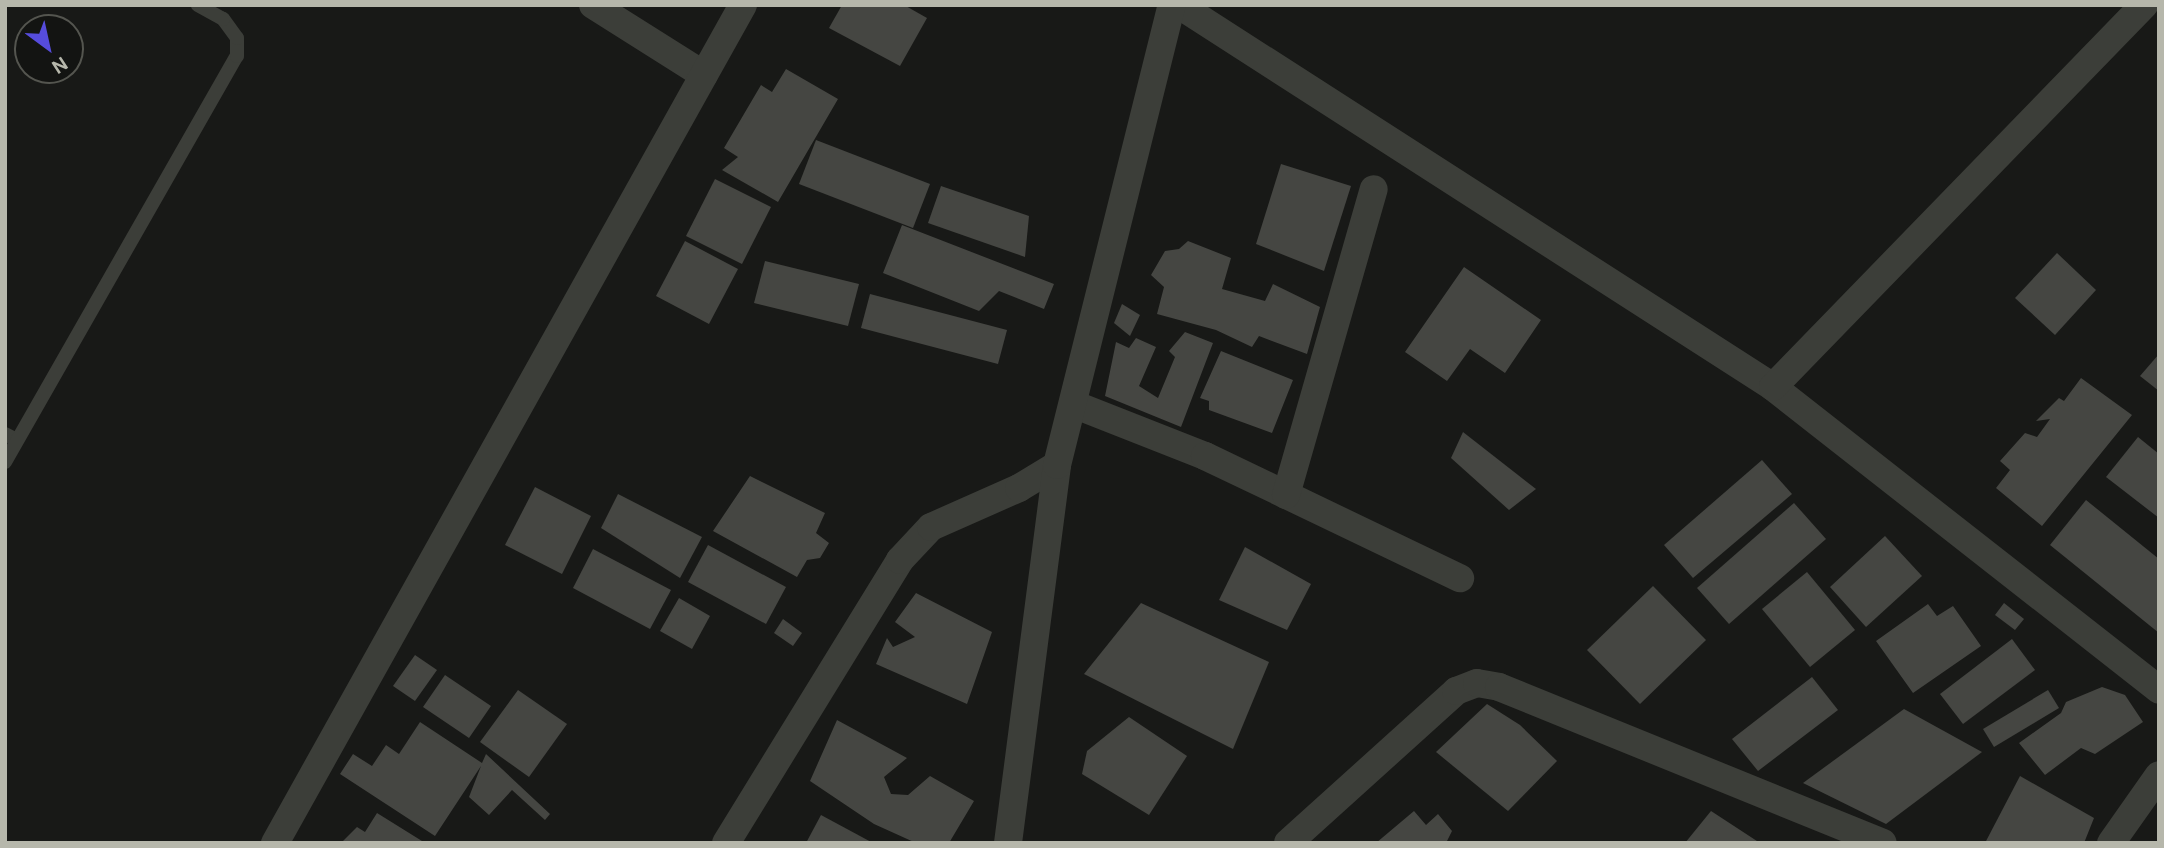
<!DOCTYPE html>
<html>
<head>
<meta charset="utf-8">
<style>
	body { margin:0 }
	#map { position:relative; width:2164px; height:848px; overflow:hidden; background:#181917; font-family:"DM Sans",sans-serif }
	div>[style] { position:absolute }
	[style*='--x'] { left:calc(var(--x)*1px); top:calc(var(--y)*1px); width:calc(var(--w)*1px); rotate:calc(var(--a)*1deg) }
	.building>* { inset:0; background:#454642 }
	.service>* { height:14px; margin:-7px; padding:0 7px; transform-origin:7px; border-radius:7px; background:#3c3e39 }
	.minor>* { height:28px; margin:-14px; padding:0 14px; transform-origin:14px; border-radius:14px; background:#3c3e39 }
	span { translate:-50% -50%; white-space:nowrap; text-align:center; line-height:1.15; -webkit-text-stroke:5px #131412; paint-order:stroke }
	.frame { position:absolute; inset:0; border:7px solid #b6b7ab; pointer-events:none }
	.north { position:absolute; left:14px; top:14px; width:70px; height:70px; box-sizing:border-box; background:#131412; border:2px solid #54554f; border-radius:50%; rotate:147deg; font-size:19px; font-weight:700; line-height:28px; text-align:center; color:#b6b7ab }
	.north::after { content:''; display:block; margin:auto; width:24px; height:32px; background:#564cdc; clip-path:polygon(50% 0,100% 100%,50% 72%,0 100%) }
</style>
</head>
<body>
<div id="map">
	<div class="building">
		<div style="clip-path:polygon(842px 5px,904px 5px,927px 18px,900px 66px,829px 28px)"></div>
		<div style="clip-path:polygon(786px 69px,838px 99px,778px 202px,722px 170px,738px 157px,724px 148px,761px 85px,772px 92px)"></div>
		<div style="clip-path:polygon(816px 140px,930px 184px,913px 228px,799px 184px)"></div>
		<div style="clip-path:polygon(1281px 164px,1351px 186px,1324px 271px,1256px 244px)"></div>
		<div style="clip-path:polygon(715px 179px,771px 207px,742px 264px,686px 236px)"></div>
		<div style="clip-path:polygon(941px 186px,1029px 216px,1025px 257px,928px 223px)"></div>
		<div style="clip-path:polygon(902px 225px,1054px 284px,1044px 309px,999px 291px,979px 311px,883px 273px)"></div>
		<div style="clip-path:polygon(685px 241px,738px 269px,709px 324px,656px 296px)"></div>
		<div style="clip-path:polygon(1188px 241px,1231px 258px,1222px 289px,1265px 301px,1273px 284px,1320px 307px,1307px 354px,1259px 336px,1252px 347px,1216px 330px,1157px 314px,1164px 287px,1151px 275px,1165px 251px,1179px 249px)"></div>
		<div style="clip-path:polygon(2057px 253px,2096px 290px,2055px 335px,2015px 298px)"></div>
		<div style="clip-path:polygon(765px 261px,859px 284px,848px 326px,754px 303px)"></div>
		<div style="clip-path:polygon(1464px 267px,1541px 320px,1505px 373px,1470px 349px,1447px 381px,1405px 352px)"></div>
		<div style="clip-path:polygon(870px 294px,1007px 330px,998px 364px,861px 328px)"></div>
		<div style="clip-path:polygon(1122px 304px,1140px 315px,1130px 336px,1114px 323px)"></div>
		<div style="clip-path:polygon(1185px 332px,1213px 343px,1181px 427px,1105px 396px,1116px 342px,1129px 348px,1136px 338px,1156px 347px,1139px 386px,1158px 398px,1175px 357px,1169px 351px)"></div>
		<div style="clip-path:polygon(1221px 351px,1293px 380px,1272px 433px,1209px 410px,1209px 401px,1200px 398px)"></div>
		<div style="clip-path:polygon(2159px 354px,2159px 391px,2140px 376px)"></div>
		<div style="clip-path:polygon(2081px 378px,2132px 415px,2042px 526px,1996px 488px,2010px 470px,2000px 461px,2025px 433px,2037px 437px,2050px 419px,2036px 421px,2059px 398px,2064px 401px)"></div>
		<div style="clip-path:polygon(1463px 432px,1536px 489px,1509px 510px,1451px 458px)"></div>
		<div style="clip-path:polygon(2138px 437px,2159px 454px,2159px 518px,2106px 477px)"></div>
		<div style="clip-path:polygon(1762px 460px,1792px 494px,1693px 578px,1664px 545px)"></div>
		<div style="clip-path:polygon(750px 476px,825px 513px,816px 533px,829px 543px,820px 558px,807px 560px,797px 577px,713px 531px)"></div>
		<div style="clip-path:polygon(535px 487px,591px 516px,562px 574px,505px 545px)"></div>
		<div style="clip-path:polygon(618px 494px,702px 537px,680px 578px,601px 528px)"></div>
		<div style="clip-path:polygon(2086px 500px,2159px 559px,2159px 633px,2050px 545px)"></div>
		<div style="clip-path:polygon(1794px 503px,1826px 539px,1729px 624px,1697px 588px)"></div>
		<div style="clip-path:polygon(1885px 536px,1922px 576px,1866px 627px,1830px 587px)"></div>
		<div style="clip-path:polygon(708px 545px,786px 587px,766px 624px,688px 582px)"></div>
		<div style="clip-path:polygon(1245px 547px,1311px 584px,1287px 630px,1219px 600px)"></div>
		<div style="clip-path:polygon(593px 549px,671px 590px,650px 629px,573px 588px)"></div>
		<div style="clip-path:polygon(1807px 572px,1855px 630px,1810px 667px,1762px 609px)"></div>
		<div style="clip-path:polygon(1653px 586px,1706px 640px,1640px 704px,1587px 650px)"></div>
		<div style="clip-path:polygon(916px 593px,992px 632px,967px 704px,876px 664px,887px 638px,893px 647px,915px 637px,895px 622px)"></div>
		<div style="clip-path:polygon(679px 598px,710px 616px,692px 649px,660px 631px)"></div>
		<div style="clip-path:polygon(1141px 603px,1269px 662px,1233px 749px,1084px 674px)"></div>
		<div style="clip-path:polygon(2004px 603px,2024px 619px,2015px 630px,1995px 615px)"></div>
		<div style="clip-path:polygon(1928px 604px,1937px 616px,1953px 606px,1981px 646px,1913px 693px,1876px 641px)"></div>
		<div style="clip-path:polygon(783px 619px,802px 633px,793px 646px,774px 633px)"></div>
		<div style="clip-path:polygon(2012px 639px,2035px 670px,1963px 724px,1940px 694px)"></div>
		<div style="clip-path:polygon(415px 655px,437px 670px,415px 701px,393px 686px)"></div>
		<div style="clip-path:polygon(445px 675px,491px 706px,469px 738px,423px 707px)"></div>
		<div style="clip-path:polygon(1812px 677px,1838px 710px,1758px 771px,1732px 739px)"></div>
		<div style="clip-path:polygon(2102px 687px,2125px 695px,2143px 722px,2095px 754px,2081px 748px,2045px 775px,2019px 743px,2061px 713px,2066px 702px)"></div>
		<div style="clip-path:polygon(518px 690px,567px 724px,529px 777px,480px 742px)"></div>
		<div style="clip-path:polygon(2048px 690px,2059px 708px,1994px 747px,1983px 729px)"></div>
		<div style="clip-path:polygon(1487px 704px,1520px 725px,1557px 761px,1508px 811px,1436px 752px)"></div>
		<div style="clip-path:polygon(1904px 709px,1982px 752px,1886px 824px,1803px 783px)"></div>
		<div style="clip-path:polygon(1129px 717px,1187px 756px,1149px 815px,1082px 774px,1087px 751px)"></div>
		<div style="clip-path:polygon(837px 720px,907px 758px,884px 777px,891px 794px,908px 795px,930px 776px,974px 801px,949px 843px,916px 843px,874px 824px,810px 781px)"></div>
		<div style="clip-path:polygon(420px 722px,482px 763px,486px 754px,550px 814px,545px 820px,512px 790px,489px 815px,469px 797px,481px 766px,435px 836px,340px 774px,353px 754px,372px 766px,386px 745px,399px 754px)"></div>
		<div style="clip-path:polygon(2020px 776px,2094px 818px,2084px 843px,1985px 843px)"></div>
		<div style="clip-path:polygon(1414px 811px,1426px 825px,1438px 814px,1452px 831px,1446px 843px,1376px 843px)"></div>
		<div style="clip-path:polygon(1711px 811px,1760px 843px,1685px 843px)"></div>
		<div style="clip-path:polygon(377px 813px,422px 841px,341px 843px,357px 827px,365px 832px)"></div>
		<div style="clip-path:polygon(821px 815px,873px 843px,806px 843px)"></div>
	</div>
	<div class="service">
		<div style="--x:5;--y:434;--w:13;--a:27"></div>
		<div style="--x:5;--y:462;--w:468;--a:-60.3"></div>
		<div style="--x:237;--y:56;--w:18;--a:-90"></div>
		<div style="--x:237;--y:38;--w:24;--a:-126"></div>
		<div style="--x:223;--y:19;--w:29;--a:-151"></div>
	</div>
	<div class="minor">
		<div style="--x:593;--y:5;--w:131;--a:32.2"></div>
		<div style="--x:1179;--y:5;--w:706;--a:32.74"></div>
		<div style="--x:1773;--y:387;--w:491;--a:38.1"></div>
		<div style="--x:1773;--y:387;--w:533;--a:-45.84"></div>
		<div style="--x:1073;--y:404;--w:142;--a:21.5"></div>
		<div style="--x:1205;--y:456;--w:283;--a:25.6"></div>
		<div style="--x:1286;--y:495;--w:318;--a:-74"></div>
		<div style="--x:275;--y:843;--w:960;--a:-60.82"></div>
		<div style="--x:726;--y:843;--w:332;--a:-58.4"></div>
		<div style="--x:900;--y:560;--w:45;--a:-46.8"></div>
		<div style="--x:931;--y:527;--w:96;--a:-23.9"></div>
		<div style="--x:1019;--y:488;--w:44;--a:-31.2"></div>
		<div style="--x:1008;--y:843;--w:381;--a:-82.6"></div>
		<div style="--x:1057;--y:465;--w:474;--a:-76"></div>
		<div style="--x:1288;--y:843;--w:227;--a:-42.1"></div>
		<div style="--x:1456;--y:691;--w:22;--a:-21"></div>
		<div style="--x:1477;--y:683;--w:22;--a:10"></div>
		<div style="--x:1499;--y:687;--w:414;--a:22.1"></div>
		<div style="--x:2111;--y:843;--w:83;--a:-54.8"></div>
	</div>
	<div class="frame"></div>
	<div class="north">N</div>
</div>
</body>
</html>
